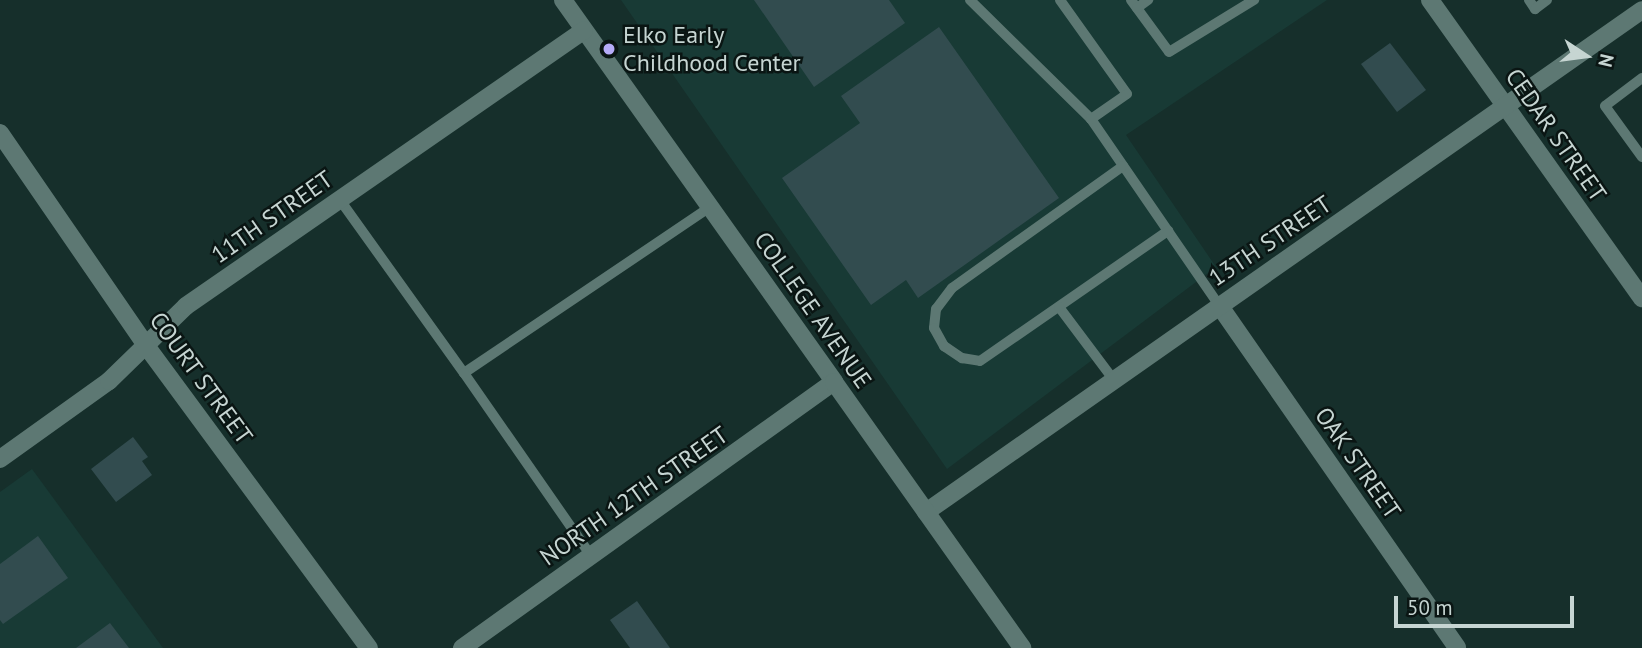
<!DOCTYPE html>
<html>
<head>
<meta charset="utf-8">
<style>
	body { margin:0 }
	#map { position:relative; width:1642px; height:648px; overflow:hidden; background:#162f2b; font-family:"PT Sans",sans-serif }
	div>[style] { position:absolute }
	[style*='--x'] { left:calc(var(--x)*1px); top:calc(var(--y)*1px); width:calc(var(--w)*1px); rotate:calc(var(--a)*1deg) }
	.built>* { inset:0; background:#183a35 }
	.building>* { inset:0; background:#324c4f }
	.service>* { height:10px; margin:-5px; padding:0 5px; transform-origin:5px; border-radius:5px; background:#5d7873 }
	.minor>* { height:18px; margin:-9px; padding:0 9px; transform-origin:9px; border-radius:9px; background:#5d7873 }
	.tertiary>* { height:18px; margin:-9px; padding:0 9px; transform-origin:9px; border-radius:9px; background:#5d7873 }
	.dots>* { width:19px; height:19px; translate:-50% -50%; box-sizing:border-box; border:4px solid #0a1513; border-radius:50% }
	span { translate:-50% -50%; white-space:nowrap; text-align:center; line-height:1.15; -webkit-text-stroke:5px #0a1513; paint-order:stroke }
	.poi-label { font-size:24px; color:#c6d5d2 }
	.left { translate:0 -50%; text-align:left }
	.street-label { font-size:24px; color:#c6d5d2 }
	.north { position:absolute; left:1551px; top:21px; width:70px; height:70px; -webkit-text-stroke:5px #0a1513; paint-order:stroke; rotate:103deg; font-size:19px; font-weight:700; line-height:28px; text-align:center; color:#c6d5d2 }
	.north::after { content:''; display:block; margin:auto; width:24px; height:32px; background:#c6d5d2; clip-path:polygon(50% 0,100% 100%,50% 72%,0 100%) }
	.scale { position:absolute; left:1394px; top:596px; width:180px; height:32px; box-sizing:border-box; border:4px solid #c6d5d2; border-top:0; padding-left:9px; font-size:21px; line-height:24px; white-space:nowrap; color:#c6d5d2; -webkit-text-stroke:5px #0a1513; paint-order:stroke }
</style>
</head>
<body>
<div id="map">
	<div class="built">
		<div style="clip-path:polygon(621px 0,1327px 0,1126px 135px,1216px 267px,947px 469px)"></div>
		<div style="clip-path:polygon(32px 469px,163px 648px,0 648px,0 492px)"></div>
	</div>
	<div class="building">
		<div style="clip-path:polygon(754px 0,889px 0,905px 23px,814px 87px)"></div>
		<div style="clip-path:polygon(939px 27px,1059px 198px,918px 298px,906px 280px,871px 305px,782px 178px,860px 123px,841px 96px)"></div>
		<div style="clip-path:polygon(1390px 43px,1426px 90px,1397px 112px,1361px 64px)"></div>
		<div style="clip-path:polygon(133px 437px,148px 457px,142px 461px,152px 475px,116px 502px,91px 469px)"></div>
		<div style="clip-path:polygon(38px 536px,68px 578px,3px 624px,0 620px,0 564px)"></div>
		<div style="clip-path:polygon(637px 601px,670px 648px,630px 648px,610px 620px)"></div>
		<div style="clip-path:polygon(110px 623px,129px 648px,76px 648px)"></div>
	</div>
	<div class="service">
		<div style="--x:970;--y:0;--w:170;--a:44.5"></div>
		<div style="--x:1091;--y:119;--w:226;--a:55.5"></div>
		<div style="--x:1060;--y:0;--w:115;--a:54.5"></div>
		<div style="--x:1127;--y:94;--w:44;--a:145.2"></div>
		<div style="--x:1131;--y:0;--w:64;--a:53.8"></div>
		<div style="--x:1169;--y:52;--w:100;--a:-31.5"></div>
		<div style="--x:1529;--y:0;--w:11;--a:56"></div>
		<div style="--x:1535;--y:9;--w:15;--a:-37"></div>
		<div style="--x:1137;--y:8;--w:14;--a:-36"></div>
		<div style="--x:1642;--y:78;--w:46;--a:142.9"></div>
		<div style="--x:1605;--y:106;--w:63;--a:54"></div>
		<div style="--x:1123;--y:166;--w:210;--a:144.5"></div>
		<div style="--x:952;--y:288;--w:26;--a:127"></div>
		<div style="--x:936;--y:309;--w:19;--a:96"></div>
		<div style="--x:934;--y:328;--w:21;--a:61"></div>
		<div style="--x:944;--y:346;--w:22;--a:34"></div>
		<div style="--x:962;--y:358;--w:18;--a:9"></div>
		<div style="--x:980;--y:361;--w:229;--a:-34.7"></div>
		<div style="--x:340;--y:200;--w:213;--a:54.4"></div>
		<div style="--x:464;--y:373;--w:297;--a:-34"></div>
		<div style="--x:1059;--y:307;--w:90;--a:53.1"></div>
		<div style="--x:464;--y:373;--w:223;--a:55.2"></div>
	</div>
	<div class="minor">
		<div style="--x:563;--y:0;--w:468;--a:54.6"></div>
		<div style="--x:0;--y:133;--w:260;--a:55.5"></div>
		<div style="--x:147;--y:347;--w:374;--a:53.6"></div>
		<div style="--x:1219;--y:305;--w:417;--a:55.2"></div>
		<div style="--x:0;--y:459;--w:134;--a:-35.6"></div>
		<div style="--x:109;--y:381;--w:107;--a:-44.2"></div>
		<div style="--x:186;--y:306;--w:484;--a:-34.7"></div>
	</div>
	<div class="tertiary">
		<div style="--x:1430;--y:0;--w:366;--a:54.6"></div>
		<div style="--x:926;--y:512;--w:874;--a:-35.03"></div>
		<div style="--x:462;--y:648;--w:457;--a:-35.6"></div>
		<div style="--x:834;--y:382;--w:326;--a:54.7"></div>
	</div>
	<div class="dots">
		<div style="left:609px;top:49px;background:#b6acf8"></div>
	</div>
	<div class="poi-label">
		<span class="left" style="left:623px;top:49px">Elko Early<br>Childhood Center</span>
	</div>
	<div class="street-label">
		<span style="left:1556px;top:135px;rotate:55deg">CEDAR STREET</span>
		<span style="left:272px;top:217px;rotate:-35deg">11TH STREET</span>
		<span style="left:1270px;top:241px;rotate:-34deg">13TH STREET</span>
		<span style="left:813px;top:310px;rotate:55deg">COLLEGE AVENUE</span>
		<span style="left:201px;top:378px;rotate:54deg">COURT STREET</span>
		<span style="left:1358px;top:463px;rotate:55deg">OAK STREET</span>
		<span style="left:634px;top:496px;rotate:-35deg">NORTH 12TH STREET</span>
	</div>
	<div class="north">N</div>
	<div class="scale">50 m</div>
</div>
</body>
</html>
